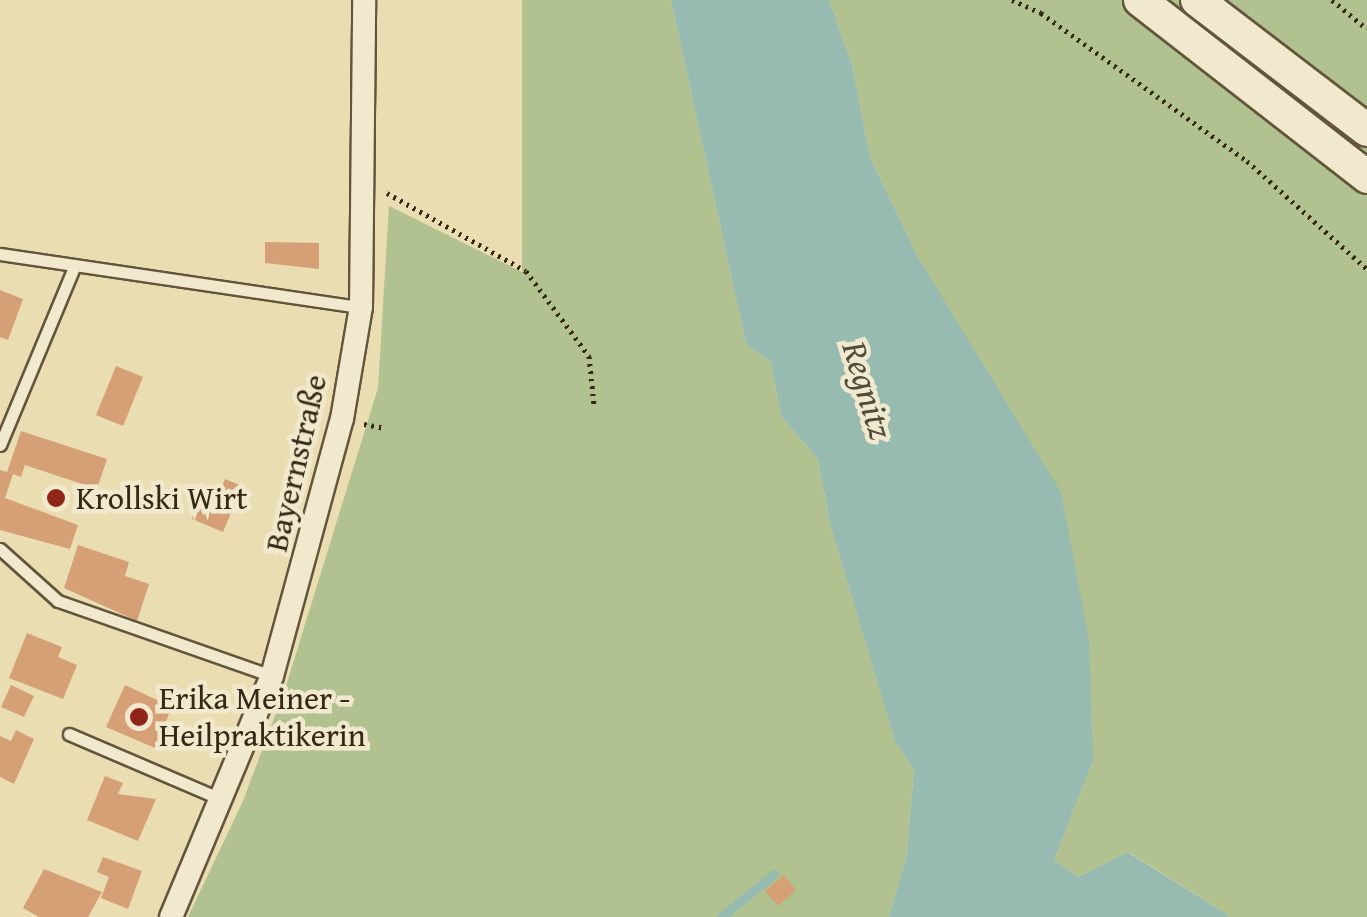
<!DOCTYPE html>
<html>
<head>
<meta charset="utf-8">
<style>
	body { margin:0 }
	#map { position:relative; width:1367px; height:917px; overflow:hidden; background:#eaddb2; font-family:"Gentium Book Plus",serif }
	div>[style] { position:absolute }
	[style*='--x'] { left:calc(var(--x)*1px); top:calc(var(--y)*1px); width:calc(var(--w)*1px); rotate:calc(var(--a)*1deg) }
	.green>* { inset:0; background:#b1c290 }
	.water>* { inset:0; background:#98bbb1 }
	.stream>* { height:9px; margin:-4.5px; padding:0 4.5px; transform-origin:4.5px; border-radius:4.5px; background:#98bbb1 }
	.building>* { inset:0; background:#d6a077 }
	.path>* { height:5px; margin-top:-2.5px; transform-origin:0; background:repeating-linear-gradient(90deg,#362815 0 2.5px,transparent 0 7.5px) }
	.roads { filter:drop-shadow(2px 0 #63553c) drop-shadow(-2px 0 #63553c) drop-shadow(0 2px #63553c) drop-shadow(0 -2px #63553c) }
	.service>* { height:11px; margin:-5.5px; padding:0 5.5px; transform-origin:5.5px; border-radius:5.5px; background:#f1e9cd }
	.minor>* { height:22px; margin:-11px; padding:0 11px; transform-origin:11px; border-radius:11px; background:#f1e9cd }
	.secondary>* { height:32px; margin:-16px; padding:0 16px; transform-origin:16px; border-radius:16px; background:#f1e9cd }
	.dots>* { width:28px; height:28px; translate:-50% -50%; box-sizing:border-box; border:5px solid #f1e9cd; border-radius:50% }
	span { translate:-50% -50%; white-space:nowrap; text-align:center; line-height:1.15; -webkit-text-stroke:9px #f1e9cd; paint-order:stroke }
	.street-label { font-size:32px; color:#362815 }
	.poi-label { font-size:32px; color:#362815 }
	.left { translate:0 -50%; text-align:left }
	.water-label { font-size:35px; color:#4e4d3c; font-style:italic }
</style>
</head>
<body>
<div id="map">
	<div class="green">
		<div style="clip-path:polygon(522px 0,671px 0,746px 344px,771px 362px,781px 416px,818px 459px,830px 524px,895px 740px,914px 769px,907px 854px,889px 917px,188px 917px,243px 801px,286px 686px,378px 388px,389px 206px,522px 272px)"></div>
		<div style="clip-path:polygon(829px 0,1367px 0,1367px 917px,1231px 917px,1129px 852px,1078px 877px,1054px 860px,1093px 761px,919px 259px,870px 157px,852px 65px)"></div>
	</div>
	<div class="water">
		<div style="clip-path:polygon(671px 0,829px 0,852px 65px,870px 157px,919px 259px,1061px 492px,1089px 640px,1093px 761px,1054px 860px,1078px 877px,1128px 852px,1231px 917px,889px 917px,907px 854px,914px 769px,895px 741px,830px 524px,818px 459px,781px 416px,771px 362px,746px 344px)"></div>
	</div>
	<div class="stream">
		<div style="--x:721;--y:917;--w:68;--a:-39.1"></div>
	</div>
	<div class="building">
		<div style="clip-path:polygon(265px 242px,319px 243px,319px 269px,265px 263px)"></div>
		<div style="clip-path:polygon(0 290px,23px 299px,8px 340px,0 337px)"></div>
		<div style="clip-path:polygon(116px 366px,143px 377px,123px 426px,96px 415px)"></div>
		<div style="clip-path:polygon(21px 431px,107px 459px,97px 489px,25px 465px,21px 477px,13px 474px,5px 498px,78px 525px,70px 549px,0 530px,0 470px,7px 472px)"></div>
		<div style="clip-path:polygon(225px 479px,242px 486px,223px 532px,192px 519px,207px 484px,221px 489px)"></div>
		<div style="clip-path:polygon(78px 545px,129px 562px,125px 576px,149px 584px,137px 621px,64px 588px)"></div>
		<div style="clip-path:polygon(27px 633px,62px 647px,58px 657px,77px 665px,63px 699px,9px 678px)"></div>
		<div style="clip-path:polygon(11px 685px,34px 696px,24px 717px,1px 707px)"></div>
		<div style="clip-path:polygon(125px 685px,172px 707px,155px 748px,106px 727px)"></div>
		<div style="clip-path:polygon(16px 730px,34px 739px,14px 784px,0 777px,0 736px,11px 741px)"></div>
		<div style="clip-path:polygon(105px 776px,123px 783px,118px 794px,156px 799px,138px 841px,87px 820px)"></div>
		<div style="clip-path:polygon(103px 857px,142px 871px,128px 909px,101px 898px,109px 877px,97px 872px)"></div>
		<div style="clip-path:polygon(44px 869px,102px 892px,88px 917px,39px 917px,23px 908px)"></div>
		<div style="clip-path:polygon(784px 875px,796px 890px,778px 906px,765px 891px)"></div>
	</div>
	<div class="path">
		<div style="--x:1012;--y:0;--w:32;--a:24"></div>
		<div style="--x:1041;--y:13;--w:254;--a:35.7"></div>
		<div style="--x:1247;--y:161;--w:161;--a:42"></div>
		<div style="--x:1332;--y:0;--w:45;--a:39.6"></div>
		<div style="--x:387;--y:193;--w:159;--a:29.3"></div>
		<div style="--x:526;--y:271;--w:106;--a:53.5"></div>
		<div style="--x:589;--y:356;--w:48;--a:84.1"></div>
		<div style="--x:364;--y:424;--w:20;--a:11"></div>
	</div>
	<div class="roads">
		<div class="service">
			<div style="--x:0;--y:254;--w:365;--a:8.4"></div>
			<div style="--x:0;--y:445;--w:193;--a:-67.4"></div>
			<div style="--x:0;--y:549;--w:78;--a:41.9"></div>
			<div style="--x:58;--y:601;--w:227;--a:19.3"></div>
			<div style="--x:69;--y:734;--w:165;--a:23.2"></div>
		</div>
		<div class="minor">
			<div style="--x:171;--y:917;--w:261;--a:-67.3"></div>
			<div style="--x:272;--y:676;--w:266;--a:-74.8"></div>
			<div style="--x:342;--y:419;--w:114;--a:-80.4"></div>
			<div style="--x:361;--y:307;--w:307;--a:-89.4"></div>
		</div>
		<div class="secondary">
			<div style="--x:1140;--y:0;--w:288;--a:37.9"></div>
			<div style="--x:1197;--y:0;--w:214;--a:37.4"></div>
		</div>
	</div>
	<div class="dots">
		<div style="left:56px;top:498px;background:#8f2418"></div>
		<div style="left:139px;top:717px;background:#8f2418"></div>
	</div>
	<div class="street-label">
		<span style="left:296px;top:463px;rotate:-77deg">Bayernstraße</span>
	</div>
	<div class="poi-label">
		<span class="left" style="left:76px;top:498px">Krollski Wirt</span>
		<span class="left" style="left:159px;top:717px">Erika Meiner -<br>Heilpraktikerin</span>
	</div>
	<div class="water-label">
		<span style="left:868px;top:390px;rotate:73deg">Regnitz</span>
	</div>
</div>
</body>
</html>
